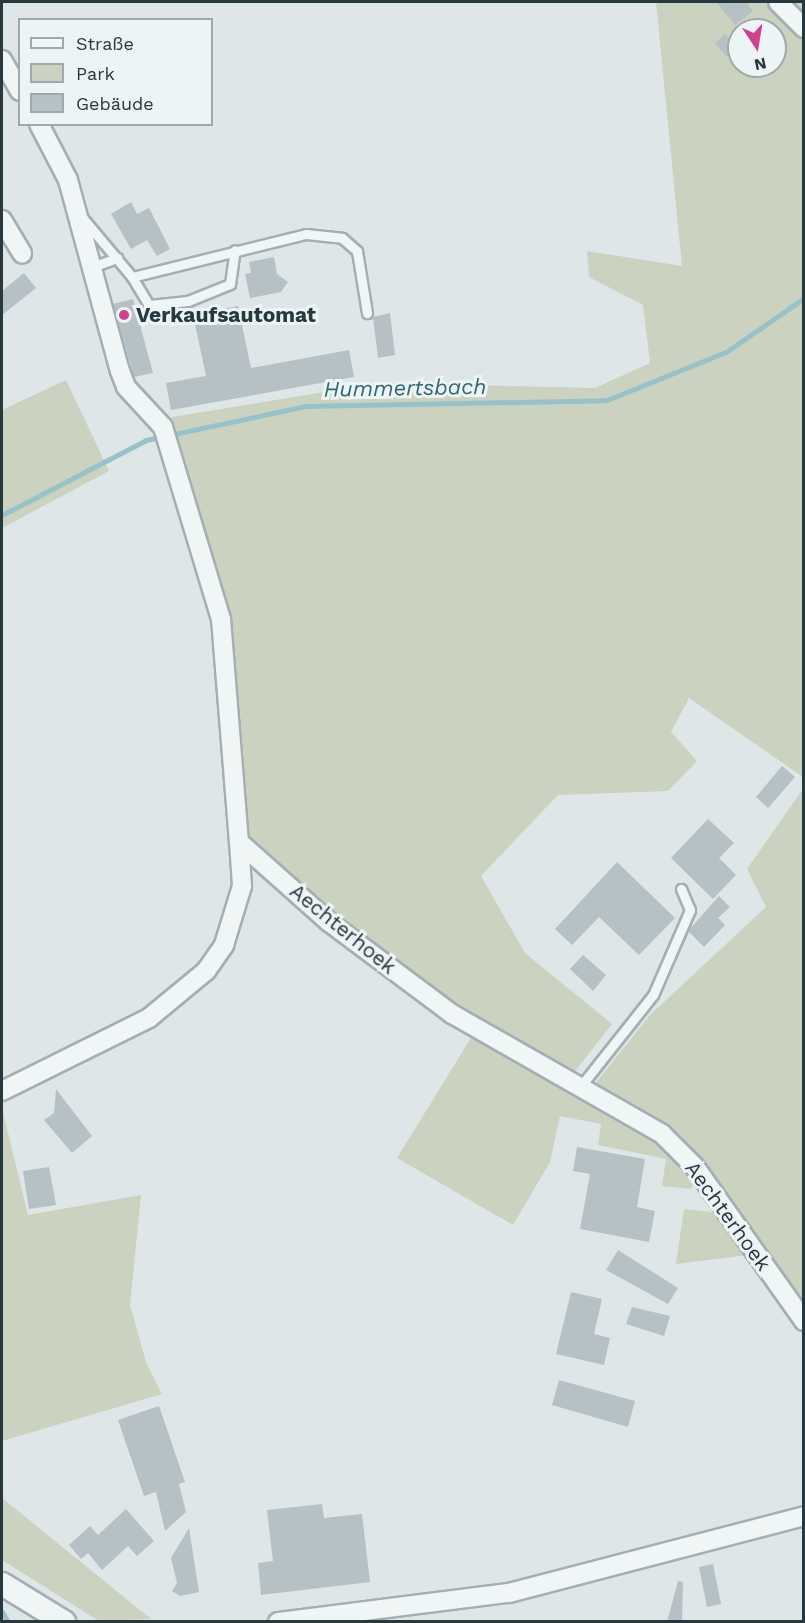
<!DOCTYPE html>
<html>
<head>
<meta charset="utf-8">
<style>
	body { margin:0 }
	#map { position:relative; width:805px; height:1623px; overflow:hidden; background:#dee6e8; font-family:"Work Sans",sans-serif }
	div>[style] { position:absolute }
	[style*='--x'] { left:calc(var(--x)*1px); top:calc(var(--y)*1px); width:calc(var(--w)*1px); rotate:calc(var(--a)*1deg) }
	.green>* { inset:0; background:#cbd2bf }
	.stream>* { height:5px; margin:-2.5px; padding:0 2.5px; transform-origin:2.5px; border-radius:2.5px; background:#98c2c9 }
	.building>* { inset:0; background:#b5c1c5 }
	.roads { filter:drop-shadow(2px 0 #a3afb2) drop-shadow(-2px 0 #a3afb2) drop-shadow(0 2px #a3afb2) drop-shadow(0 -2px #a3afb2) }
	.service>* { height:9px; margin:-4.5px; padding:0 4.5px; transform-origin:4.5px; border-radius:4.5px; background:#f0f5f6 }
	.minor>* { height:18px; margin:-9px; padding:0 9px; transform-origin:9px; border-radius:9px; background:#f0f5f6 }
	.tertiary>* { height:22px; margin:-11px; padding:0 11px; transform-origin:11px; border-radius:11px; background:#f0f5f6 }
	.dots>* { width:16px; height:16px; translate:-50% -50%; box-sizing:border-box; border:3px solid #edf4f5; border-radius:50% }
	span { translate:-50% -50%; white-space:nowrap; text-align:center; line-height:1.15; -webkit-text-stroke:6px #edf4f5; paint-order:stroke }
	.poi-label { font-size:21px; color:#27393f; font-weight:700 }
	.left { translate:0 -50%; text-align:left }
	.street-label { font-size:21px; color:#27393f }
	.water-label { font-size:22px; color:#306873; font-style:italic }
	.frame { position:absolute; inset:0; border:3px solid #27393f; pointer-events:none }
	.legend { position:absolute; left:18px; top:18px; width:195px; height:108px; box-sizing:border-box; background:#edf4f5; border:2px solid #9ea9ac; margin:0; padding:8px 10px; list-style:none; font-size:18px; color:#27393f }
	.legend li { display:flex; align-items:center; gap:12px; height:30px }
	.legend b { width:30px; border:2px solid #9ea9ac }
	.north { position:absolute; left:727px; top:18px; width:60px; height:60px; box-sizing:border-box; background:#edf4f5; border:2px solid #9ea9ac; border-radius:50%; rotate:168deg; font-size:16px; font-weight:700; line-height:24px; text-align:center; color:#27393f }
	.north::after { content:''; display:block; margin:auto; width:21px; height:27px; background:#d13f8d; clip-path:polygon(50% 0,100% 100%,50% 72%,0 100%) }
</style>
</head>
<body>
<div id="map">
	<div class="green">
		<div style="clip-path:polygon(evenodd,656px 2px,803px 2px,803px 777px,689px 698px,671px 732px,697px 761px,668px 791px,558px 795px,481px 876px,525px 953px,612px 1024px,572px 1075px,455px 1007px,329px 913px,246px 836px,228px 621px,172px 417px,379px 383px,595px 388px,650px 363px,643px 305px,589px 277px,587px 251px,682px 266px,656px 2px,739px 30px,775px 30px,775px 66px,739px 66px,739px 30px)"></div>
		<div style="clip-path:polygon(66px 380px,109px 471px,2px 528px,2px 410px)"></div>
		<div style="clip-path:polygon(803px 789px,803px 1310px,664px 1127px,594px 1085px,650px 1015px,766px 907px,747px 869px)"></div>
		<div style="clip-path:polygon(474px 1033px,654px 1133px,697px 1181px,691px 1189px,662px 1186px,666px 1159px,598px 1145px,601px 1124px,560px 1116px,550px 1162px,513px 1225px,397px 1158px)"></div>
		<div style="clip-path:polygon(2px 1108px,28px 1215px,141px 1195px,130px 1305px,146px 1362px,162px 1394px,2px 1441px)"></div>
		<div style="clip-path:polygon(684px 1209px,720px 1213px,748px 1255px,676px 1264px)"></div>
		<div style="clip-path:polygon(2px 1498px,151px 1619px,99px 1621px,2px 1560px)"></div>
	</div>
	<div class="stream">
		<div style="--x:2;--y:515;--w:162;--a:-27.5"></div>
		<div style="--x:146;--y:440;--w:164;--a:-12"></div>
		<div style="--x:306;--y:406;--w:301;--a:-1.1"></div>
		<div style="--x:607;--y:400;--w:128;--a:-22"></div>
		<div style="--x:726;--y:352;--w:95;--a:-34.7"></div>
		<div style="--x:2;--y:1612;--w:12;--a:59"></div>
	</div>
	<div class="building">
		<div style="clip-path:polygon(716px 2px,746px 2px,753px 11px,735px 25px)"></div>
		<div style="clip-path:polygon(725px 34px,737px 49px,727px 57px,715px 43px)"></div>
		<div style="clip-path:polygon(131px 202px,137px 214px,149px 208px,170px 249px,157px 256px,147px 240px,131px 249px,111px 214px)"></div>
		<div style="clip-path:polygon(274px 257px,277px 274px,288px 282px,281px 292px,250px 298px,245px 274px,251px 273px,249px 262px)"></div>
		<div style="clip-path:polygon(24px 273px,36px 288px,2px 315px,2px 291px)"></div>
		<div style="clip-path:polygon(133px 299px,153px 373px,134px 377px,113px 304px)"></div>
		<div style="clip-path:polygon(238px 306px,251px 368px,349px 350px,354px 377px,171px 410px,166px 383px,206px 376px,193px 315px)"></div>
		<div style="clip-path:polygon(390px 313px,395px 355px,378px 358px,373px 317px)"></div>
		<div style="clip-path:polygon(782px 766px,795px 777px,768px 808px,756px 797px)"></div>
		<div style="clip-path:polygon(708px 819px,734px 843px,719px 858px,736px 875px,713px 899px,671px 858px)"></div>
		<div style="clip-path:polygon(617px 862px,675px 918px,639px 955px,599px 917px,572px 945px,555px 929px)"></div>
		<div style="clip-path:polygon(719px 896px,730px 907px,718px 918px,725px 925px,704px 947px,688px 931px)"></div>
		<div style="clip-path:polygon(583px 955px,606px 975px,593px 991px,570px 969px)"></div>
		<div style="clip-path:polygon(56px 1089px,92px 1136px,72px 1153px,44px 1120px,54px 1113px)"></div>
		<div style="clip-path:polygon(577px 1147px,645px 1159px,637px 1207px,655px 1211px,649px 1242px,580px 1229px,590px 1174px,573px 1171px)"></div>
		<div style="clip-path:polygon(49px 1167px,56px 1205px,29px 1209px,23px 1171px)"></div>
		<div style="clip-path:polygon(618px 1250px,678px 1288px,668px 1304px,606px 1270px)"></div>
		<div style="clip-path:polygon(571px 1292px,602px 1299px,594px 1334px,610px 1338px,604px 1365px,556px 1354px)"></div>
		<div style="clip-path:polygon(632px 1307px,670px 1316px,664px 1336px,626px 1324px)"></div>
		<div style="clip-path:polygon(559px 1380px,635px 1401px,628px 1427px,552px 1405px)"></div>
		<div style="clip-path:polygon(159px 1406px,185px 1482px,179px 1484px,186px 1512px,165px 1531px,156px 1492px,144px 1496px,118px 1420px)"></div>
		<div style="clip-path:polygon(322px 1504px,324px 1518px,362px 1514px,370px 1582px,261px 1595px,258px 1563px,273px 1561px,267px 1510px)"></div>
		<div style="clip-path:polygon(126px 1509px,154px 1541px,137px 1556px,128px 1546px,102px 1570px,88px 1553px,81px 1559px,69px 1545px,90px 1526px,98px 1535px)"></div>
		<div style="clip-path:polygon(189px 1528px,199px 1592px,180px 1596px,172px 1591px,177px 1583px,171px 1558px)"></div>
		<div style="clip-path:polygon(713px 1564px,721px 1604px,707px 1607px,699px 1567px)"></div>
		<div style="clip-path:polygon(678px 1581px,683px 1582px,682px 1622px,667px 1622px)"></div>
	</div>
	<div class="roads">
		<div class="service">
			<div style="--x:81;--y:216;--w:80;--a:50.1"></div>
			<div style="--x:132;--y:277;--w:179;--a:-13.9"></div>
			<div style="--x:306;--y:234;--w:36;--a:6"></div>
			<div style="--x:342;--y:238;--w:20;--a:41"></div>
			<div style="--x:357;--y:251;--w:63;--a:80.8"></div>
			<div style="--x:92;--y:267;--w:27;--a:-20"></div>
			<div style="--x:132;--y:277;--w:33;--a:59"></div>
			<div style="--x:149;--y:305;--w:39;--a:-6"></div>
			<div style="--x:188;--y:301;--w:45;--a:-22"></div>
			<div style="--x:230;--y:284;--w:34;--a:-82"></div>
			<div style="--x:580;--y:1087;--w:117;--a:-51.6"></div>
			<div style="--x:653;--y:995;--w:93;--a:-66.5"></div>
			<div style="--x:690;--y:910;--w:23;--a:-113"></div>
		</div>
		<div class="minor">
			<div style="--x:778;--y:2;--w:37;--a:45"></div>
			<div style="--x:2;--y:60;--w:36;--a:60"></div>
			<div style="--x:39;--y:124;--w:63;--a:62.6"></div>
			<div style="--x:68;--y:180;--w:198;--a:74.8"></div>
			<div style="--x:120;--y:371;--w:17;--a:69"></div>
			<div style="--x:126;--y:387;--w:54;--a:47.2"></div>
			<div style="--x:163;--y:427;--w:201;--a:73.2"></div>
			<div style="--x:221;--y:619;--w:224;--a:85.4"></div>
			<div style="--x:239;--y:842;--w:120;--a:41.6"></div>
			<div style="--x:329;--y:922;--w:154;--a:36.8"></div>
			<div style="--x:452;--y:1014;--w:242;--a:29.7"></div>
			<div style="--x:662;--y:1134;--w:47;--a:45"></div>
			<div style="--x:695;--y:1167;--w:189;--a:54.7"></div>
			<div style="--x:2;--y:220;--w:39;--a:59"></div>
			<div style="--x:2;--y:1091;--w:164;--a:-26.4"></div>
			<div style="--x:149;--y:1018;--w:74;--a:-39.5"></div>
			<div style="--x:206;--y:971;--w:32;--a:-55"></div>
			<div style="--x:224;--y:945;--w:62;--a:-73"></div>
			<div style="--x:242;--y:886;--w:44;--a:-93.9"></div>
			<div style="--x:278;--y:1622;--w:233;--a:-7.2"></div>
			<div style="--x:509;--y:1593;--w:305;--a:-14.6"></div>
		</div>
		<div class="tertiary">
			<div style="--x:2;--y:1584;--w:73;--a:31.5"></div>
		</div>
	</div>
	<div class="dots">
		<div style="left:124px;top:315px;background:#d13f8d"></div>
	</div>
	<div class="poi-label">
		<span class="left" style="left:136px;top:315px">Verkaufsautomat</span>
	</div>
	<div class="street-label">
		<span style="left:343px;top:929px;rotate:39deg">Aechterhoek</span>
		<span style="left:728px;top:1216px;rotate:54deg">Aechterhoek</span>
	</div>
	<div class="water-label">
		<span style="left:405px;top:388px;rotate:-1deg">Hummertsbach</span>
	</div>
	<div class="frame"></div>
	<ul class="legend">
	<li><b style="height:8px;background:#f0f5f6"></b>Straße</li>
	<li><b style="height:16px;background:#cbd2bf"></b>Park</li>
	<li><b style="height:16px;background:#b5c1c5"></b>Gebäude</li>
	</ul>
	<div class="north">N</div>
</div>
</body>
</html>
